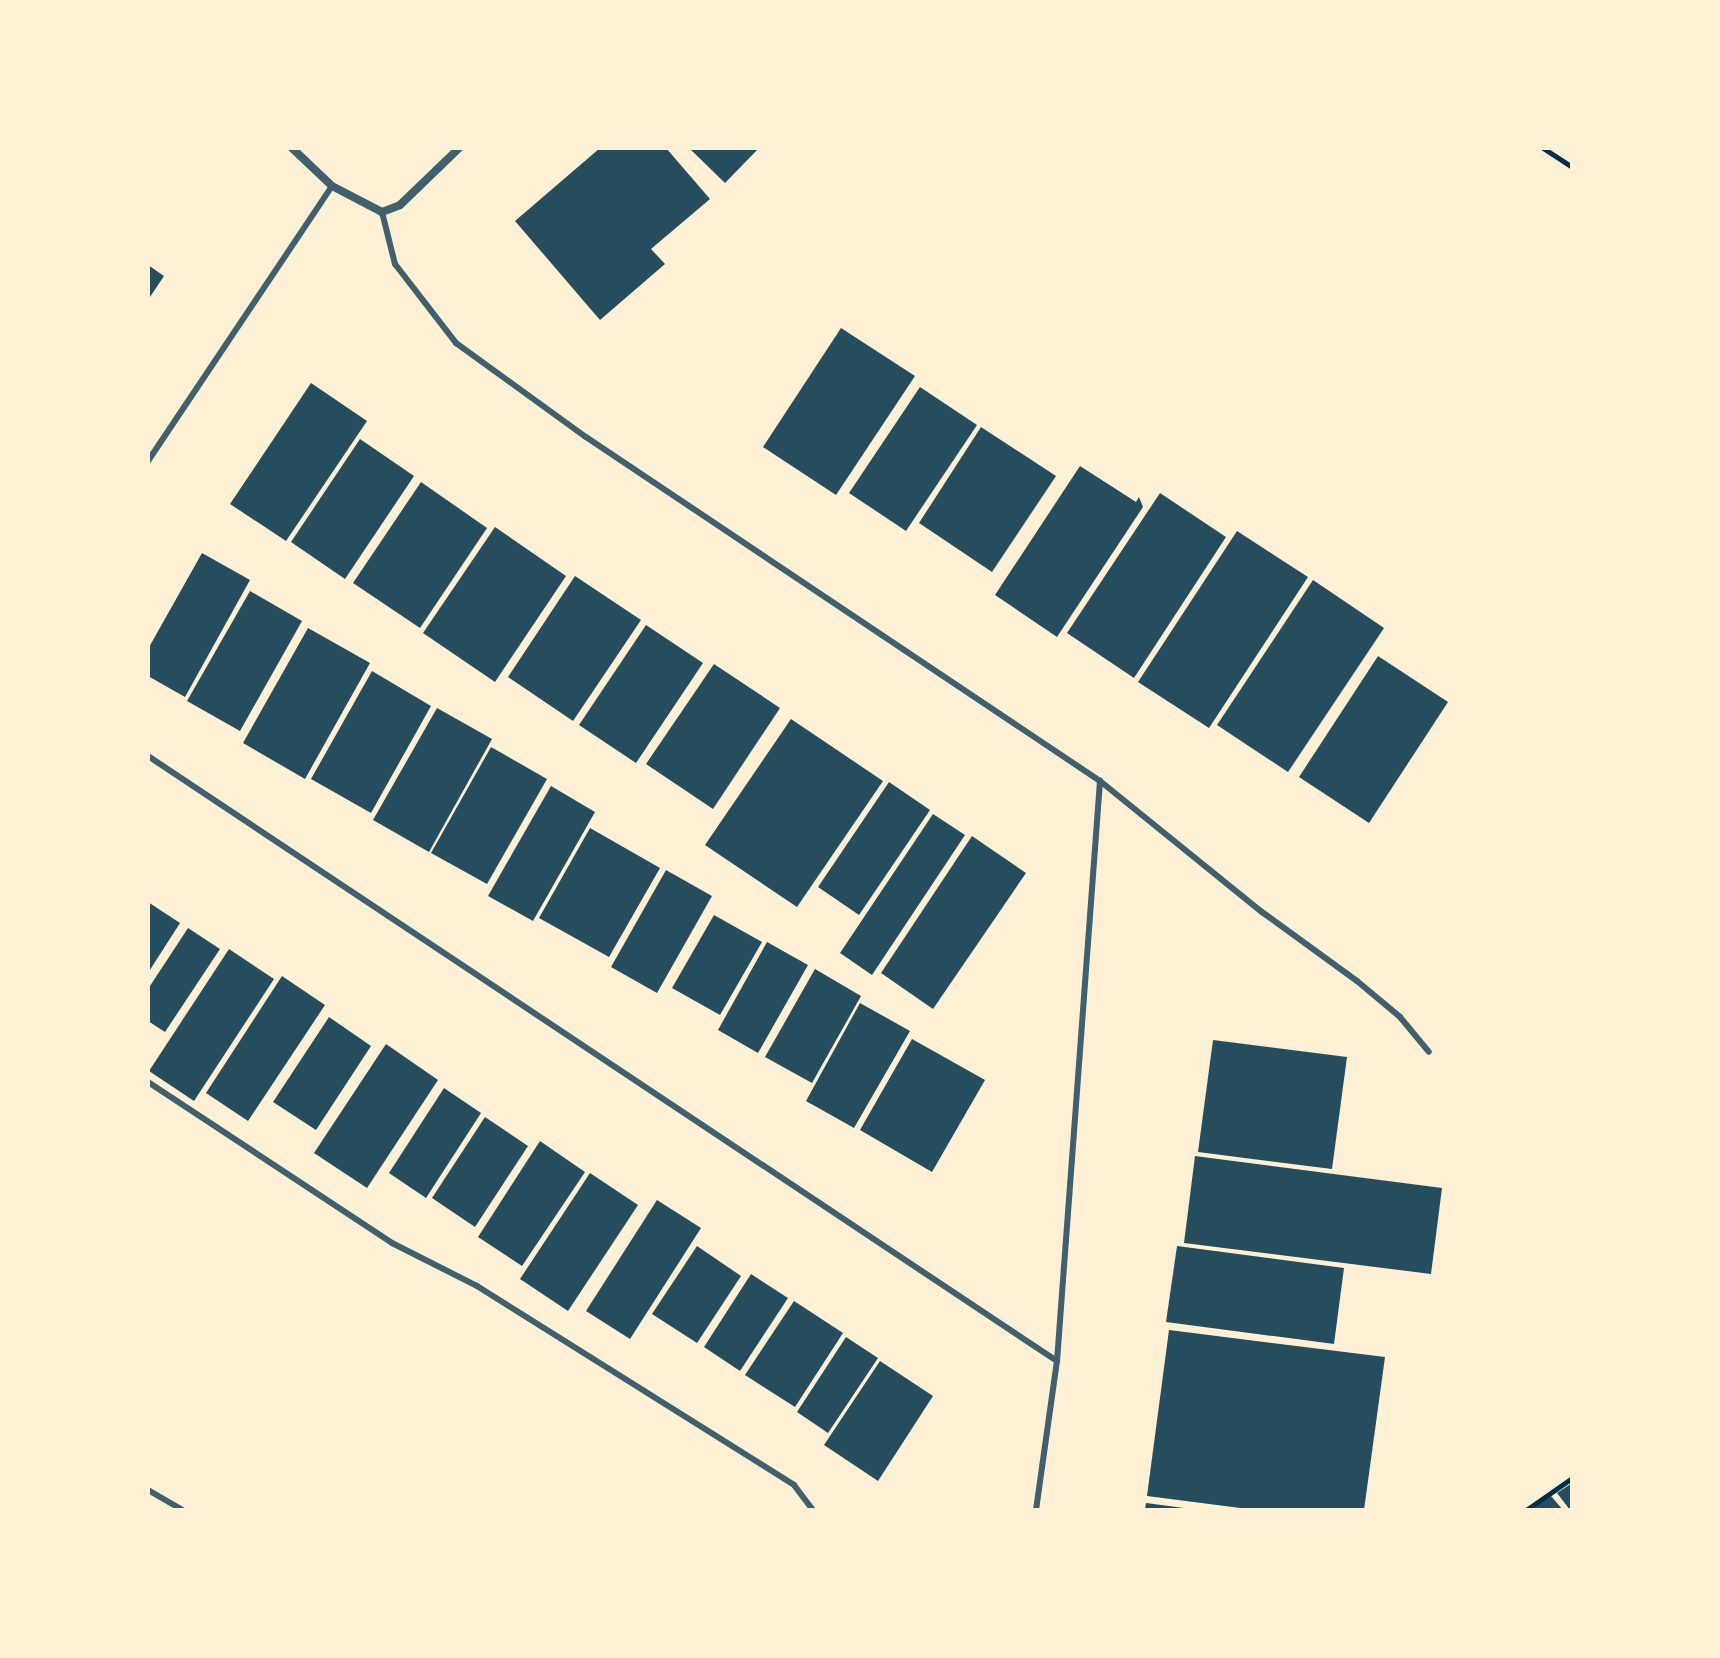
<!DOCTYPE html>
<html>
<head>
<meta charset="utf-8">
<style>
	body { margin:0 }
	#map { position:relative; width:1720px; height:1658px; overflow:hidden; background:#fdf0d5; font-family:Arial,sans-serif }
	div>[style] { position:absolute }
	[style*='--x'] { left:calc(var(--x)*1px); top:calc(var(--y)*1px); width:calc(var(--w)*1px); rotate:calc(var(--a)*1deg) }
	.building>* { inset:0; background:#264d5e }
	.path>* { height:5px; margin:-2.5px; padding:0 2.5px; transform-origin:2.5px; border-radius:2.5px; background:#003049 }
	.service>* { height:6px; margin:-3px; padding:0 3px; transform-origin:3px; border-radius:3px; background:#3f606c }
	.minor>* { height:8px; margin:-4px; padding:0 4px; transform-origin:4px; border-radius:4px; background:#3f606c }
	span { translate:-50% -50%; white-space:nowrap; text-align:center; line-height:1.15; -webkit-text-stroke:8px #fdf0d5; paint-order:stroke }
	.frame { position:absolute; inset:0; border:150px solid #fdf0d5; pointer-events:none }
</style>
</head>
<body>
<div id="map">
	<div class="building">
		<div style="clip-path:polygon(600px 148px,666px 148px,710px 199px,651px 249px,665px 264px,600px 320px,515px 221px)"></div>
		<div style="clip-path:polygon(689px 148px,759px 148px,725px 183px)"></div>
		<div style="clip-path:polygon(148px 265px,164px 276px,148px 300px)"></div>
		<div style="clip-path:polygon(841px 328px,915px 376px,836px 495px,763px 447px)"></div>
		<div style="clip-path:polygon(311px 383px,367px 421px,286px 541px,230px 504px)"></div>
		<div style="clip-path:polygon(920px 387px,977px 425px,906px 531px,849px 493px)"></div>
		<div style="clip-path:polygon(981px 427px,1056px 476px,992px 572px,919px 523px)"></div>
		<div style="clip-path:polygon(360px 439px,414px 476px,345px 579px,291px 542px)"></div>
		<div style="clip-path:polygon(1080px 466px,1136px 502px,1139px 497px,1143px 507px,1057px 637px,995px 595px)"></div>
		<div style="clip-path:polygon(421px 482px,487px 528px,420px 628px,353px 583px)"></div>
		<div style="clip-path:polygon(1160px 493px,1226px 537px,1134px 678px,1067px 633px)"></div>
		<div style="clip-path:polygon(495px 527px,566px 576px,495px 682px,423px 633px)"></div>
		<div style="clip-path:polygon(1237px 531px,1308px 577px,1209px 728px,1138px 682px)"></div>
		<div style="clip-path:polygon(202px 553px,250px 580px,185px 697px,148px 676px,148px 649px)"></div>
		<div style="clip-path:polygon(575px 576px,641px 620px,573px 721px,508px 677px)"></div>
		<div style="clip-path:polygon(1313px 580px,1384px 628px,1288px 772px,1217px 725px)"></div>
		<div style="clip-path:polygon(250px 591px,302px 621px,240px 731px,187px 701px)"></div>
		<div style="clip-path:polygon(646px 625px,703px 663px,636px 763px,579px 725px)"></div>
		<div style="clip-path:polygon(308px 628px,370px 663px,305px 779px,243px 743px)"></div>
		<div style="clip-path:polygon(1378px 656px,1448px 702px,1369px 823px,1299px 777px)"></div>
		<div style="clip-path:polygon(714px 664px,780px 708px,713px 809px,646px 764px)"></div>
		<div style="clip-path:polygon(372px 671px,431px 706px,371px 813px,311px 779px)"></div>
		<div style="clip-path:polygon(437px 708px,492px 739px,429px 852px,373px 820px)"></div>
		<div style="clip-path:polygon(791px 719px,883px 781px,797px 907px,705px 845px)"></div>
		<div style="clip-path:polygon(491px 747px,547px 779px,487px 884px,431px 853px)"></div>
		<div style="clip-path:polygon(889px 782px,930px 810px,859px 915px,818px 887px)"></div>
		<div style="clip-path:polygon(551px 786px,595px 812px,533px 921px,488px 896px)"></div>
		<div style="clip-path:polygon(933px 814px,965px 835px,872px 975px,840px 953px)"></div>
		<div style="clip-path:polygon(590px 828px,660px 868px,609px 957px,539px 918px)"></div>
		<div style="clip-path:polygon(972px 836px,1026px 873px,933px 1009px,881px 973px)"></div>
		<div style="clip-path:polygon(666px 870px,712px 896px,657px 993px,611px 967px)"></div>
		<div style="clip-path:polygon(148px 902px,180px 923px,148px 973px)"></div>
		<div style="clip-path:polygon(714px 915px,762px 942px,720px 1015px,672px 988px)"></div>
		<div style="clip-path:polygon(188px 928px,220px 949px,165px 1032px,148px 1021px,148px 989px)"></div>
		<div style="clip-path:polygon(767px 942px,808px 965px,758px 1053px,718px 1030px)"></div>
		<div style="clip-path:polygon(229px 949px,274px 979px,194px 1101px,149px 1071px)"></div>
		<div style="clip-path:polygon(815px 969px,861px 996px,812px 1083px,765px 1057px)"></div>
		<div style="clip-path:polygon(282px 976px,325px 1005px,248px 1121px,206px 1093px)"></div>
		<div style="clip-path:polygon(860px 1003px,910px 1031px,854px 1128px,806px 1101px)"></div>
		<div style="clip-path:polygon(329px 1017px,371px 1046px,316px 1130px,273px 1102px)"></div>
		<div style="clip-path:polygon(912px 1039px,985px 1080px,932px 1172px,860px 1130px)"></div>
		<div style="clip-path:polygon(1213px 1040px,1347px 1057px,1332px 1169px,1198px 1152px)"></div>
		<div style="clip-path:polygon(386px 1044px,438px 1080px,367px 1188px,314px 1153px)"></div>
		<div style="clip-path:polygon(444px 1088px,481px 1113px,426px 1198px,389px 1173px)"></div>
		<div style="clip-path:polygon(485px 1117px,528px 1146px,475px 1227px,432px 1198px)"></div>
		<div style="clip-path:polygon(540px 1141px,585px 1172px,522px 1266px,478px 1237px)"></div>
		<div style="clip-path:polygon(1195px 1156px,1442px 1188px,1431px 1274px,1184px 1243px)"></div>
		<div style="clip-path:polygon(590px 1173px,638px 1205px,568px 1311px,520px 1279px)"></div>
		<div style="clip-path:polygon(657px 1200px,701px 1228px,630px 1339px,586px 1311px)"></div>
		<div style="clip-path:polygon(697px 1246px,741px 1276px,697px 1343px,652px 1314px)"></div>
		<div style="clip-path:polygon(1177px 1246px,1344px 1268px,1334px 1344px,1166px 1322px)"></div>
		<div style="clip-path:polygon(751px 1274px,788px 1298px,740px 1371px,704px 1347px)"></div>
		<div style="clip-path:polygon(794px 1301px,843px 1333px,795px 1407px,745px 1375px)"></div>
		<div style="clip-path:polygon(1169px 1330px,1385px 1357px,1364px 1510px,1256px 1510px,1147px 1496px)"></div>
		<div style="clip-path:polygon(846px 1337px,878px 1358px,828px 1433px,797px 1412px)"></div>
		<div style="clip-path:polygon(880px 1361px,933px 1396px,878px 1481px,824px 1445px)"></div>
		<div style="clip-path:polygon(1572px 1483px,1572px 1510px,1570px 1510px,1557px 1493px)"></div>
		<div style="clip-path:polygon(1551px 1496px,1563px 1510px,1531px 1510px)"></div>
		<div style="clip-path:polygon(1146px 1503px,1184px 1508px,1184px 1510px,1145px 1510px)"></div>
	</div>
	<div class="path">
		<div style="--x:1543;--y:148;--w:35;--a:33"></div>
		<div style="--x:1526;--y:1510;--w:56;--a:-34.8"></div>
	</div>
	<div class="service">
		<div style="--x:382;--y:212;--w:54;--a:76"></div>
		<div style="--x:395;--y:264;--w:100;--a:52.3"></div>
		<div style="--x:456;--y:343;--w:160;--a:35.9"></div>
		<div style="--x:586;--y:437;--w:618;--a:33.79"></div>
		<div style="--x:1100;--y:781;--w:208;--a:39"></div>
		<div style="--x:1262;--y:912;--w:117;--a:36"></div>
		<div style="--x:1357;--y:981;--w:56;--a:39.9"></div>
		<div style="--x:1400;--y:1017;--w:45;--a:50.4"></div>
		<div style="--x:148;--y:461;--w:331;--a:-56.2"></div>
		<div style="--x:148;--y:756;--w:1092;--a:33.65"></div>
		<div style="--x:148;--y:1082;--w:292;--a:33.4"></div>
		<div style="--x:392;--y:1243;--w:95;--a:26.8"></div>
		<div style="--x:477;--y:1286;--w:374;--a:32.1"></div>
		<div style="--x:794;--y:1485;--w:31;--a:53"></div>
		<div style="--x:148;--y:1490;--w:39;--a:30"></div>
		<div style="--x:1036;--y:1510;--w:150;--a:-82"></div>
		<div style="--x:1057;--y:1361;--w:582;--a:-85.76"></div>
	</div>
	<div class="minor">
		<div style="--x:292;--y:148;--w:55;--a:43.5"></div>
		<div style="--x:332;--y:186;--w:56;--a:27.5"></div>
		<div style="--x:382;--y:212;--w:19;--a:-21"></div>
		<div style="--x:400;--y:205;--w:82;--a:-44"></div>
	</div>
	<div class="frame"></div>
</div>
</body>
</html>
